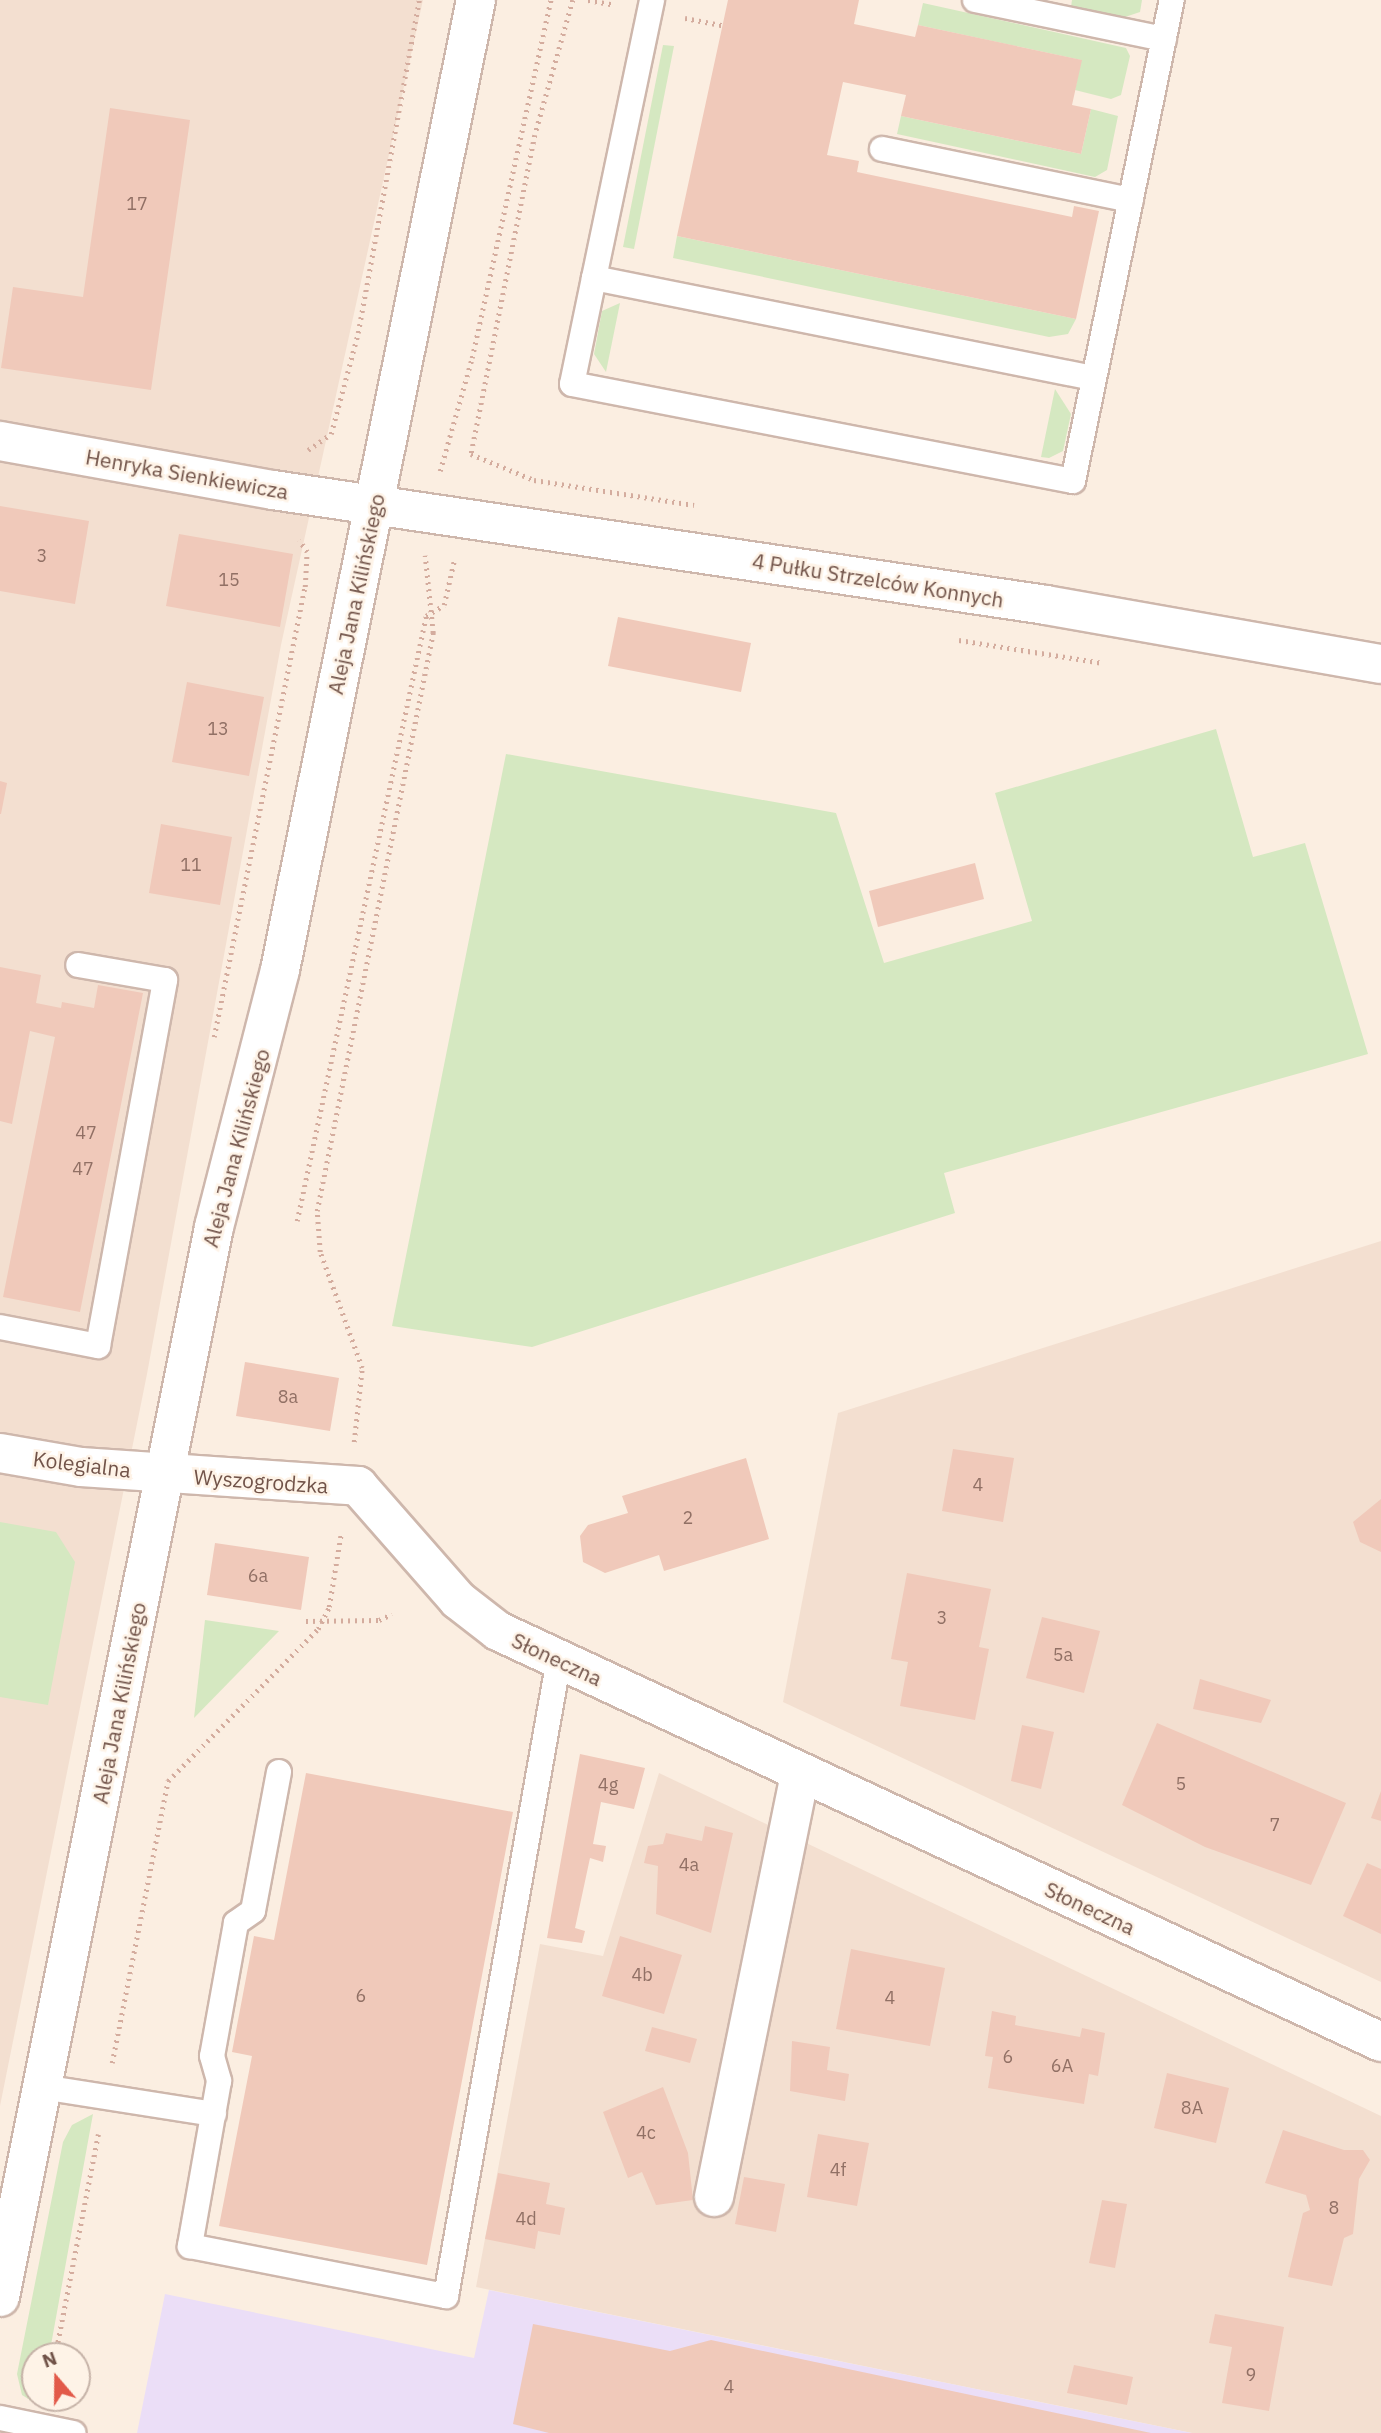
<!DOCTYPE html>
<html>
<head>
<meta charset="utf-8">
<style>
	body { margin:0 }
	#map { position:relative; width:1381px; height:2433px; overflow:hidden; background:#fbeee1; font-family:"IBM Plex Sans",sans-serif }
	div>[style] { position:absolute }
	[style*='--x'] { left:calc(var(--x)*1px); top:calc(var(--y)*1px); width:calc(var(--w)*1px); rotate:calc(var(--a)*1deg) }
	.residential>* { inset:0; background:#f3dfd0 }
	.education>* { inset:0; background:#ebdef7 }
	.green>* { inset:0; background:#d5e8c1 }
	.building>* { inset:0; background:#f0c9ba }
	.path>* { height:4.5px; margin-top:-2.25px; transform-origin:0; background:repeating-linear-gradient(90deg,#d4ac9e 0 2px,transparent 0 7px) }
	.roads { filter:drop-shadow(2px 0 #ceb7ac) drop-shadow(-2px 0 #ceb7ac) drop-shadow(0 2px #ceb7ac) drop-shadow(0 -2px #ceb7ac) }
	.service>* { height:24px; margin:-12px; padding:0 12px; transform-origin:12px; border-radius:12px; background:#fff }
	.minor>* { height:38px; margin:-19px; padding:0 19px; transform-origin:19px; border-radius:19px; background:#fff }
	.tertiary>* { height:38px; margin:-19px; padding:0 19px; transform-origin:19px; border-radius:19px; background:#fff }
	.secondary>* { height:38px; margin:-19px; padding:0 19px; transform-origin:19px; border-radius:19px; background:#fff }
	span { translate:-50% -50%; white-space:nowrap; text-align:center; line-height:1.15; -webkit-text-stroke:5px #fef3e7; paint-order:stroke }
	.number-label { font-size:18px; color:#917065 }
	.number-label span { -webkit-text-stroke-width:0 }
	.street-label { font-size:21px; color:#715349 }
	.north { position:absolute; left:21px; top:2342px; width:70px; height:70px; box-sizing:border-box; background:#fef3e7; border:2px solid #c6b3a8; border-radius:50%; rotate:340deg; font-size:19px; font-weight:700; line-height:28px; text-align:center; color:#715349 }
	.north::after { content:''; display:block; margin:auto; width:24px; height:32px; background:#e25a4a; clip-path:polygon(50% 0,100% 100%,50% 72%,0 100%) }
</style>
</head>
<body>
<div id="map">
	<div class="residential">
		<div style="clip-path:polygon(0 0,423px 0,281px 645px,147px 1374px,0 2106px)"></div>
		<div style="clip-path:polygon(1381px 1241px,1381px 1982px,783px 1702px,838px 1413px)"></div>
		<div style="clip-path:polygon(659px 1773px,1381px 2116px,1381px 2433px,1192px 2433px,476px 2287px,540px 1944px,603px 1956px)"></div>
	</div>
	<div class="education">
		<div style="clip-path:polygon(489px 2290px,1192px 2433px,137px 2433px,165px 2294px,474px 2358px)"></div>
	</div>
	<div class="green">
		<div style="clip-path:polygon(1072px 0,1142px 0,1140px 12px,1122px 18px,1071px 7px)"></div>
		<div style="clip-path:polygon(923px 3px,1126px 48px,1130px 56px,1121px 95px,1111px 99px,1075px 90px,1081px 60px,918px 25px)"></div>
		<div style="clip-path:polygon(663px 45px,674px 46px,634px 249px,623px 247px)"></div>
		<div style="clip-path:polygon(1091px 109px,1118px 116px,1107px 170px,1095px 177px,897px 134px,901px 116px,1081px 154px)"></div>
		<div style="clip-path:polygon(677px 236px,1076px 319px,1068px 334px,1049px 337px,673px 258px)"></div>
		<div style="clip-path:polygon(620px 303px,606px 372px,594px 354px,602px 311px)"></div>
		<div style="clip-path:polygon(1055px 389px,1071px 414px,1063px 451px,1049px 458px,1041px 457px)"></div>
		<div style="clip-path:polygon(1216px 729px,1253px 857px,1305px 843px,1368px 1054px,944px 1173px,955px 1213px,532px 1347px,392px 1326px,506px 754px,836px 813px,884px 963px,1032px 921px,995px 793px)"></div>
		<div style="clip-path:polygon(0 1522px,56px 1532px,75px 1562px,48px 1705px,0 1697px)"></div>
		<div style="clip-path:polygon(205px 1620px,279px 1631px,194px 1718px)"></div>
		<div style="clip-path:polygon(93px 2114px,49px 2356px,35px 2356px,38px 2405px,22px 2395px,17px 2374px,63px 2142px,72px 2125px)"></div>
	</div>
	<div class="building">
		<div style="clip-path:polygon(728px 0,859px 0,854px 24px,915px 37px,918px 25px,1082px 60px,1072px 105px,1091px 109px,1081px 154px,901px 116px,906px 95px,843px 82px,827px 155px,859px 161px,857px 172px,1072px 217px,1074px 206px,1099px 211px,1076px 319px,677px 236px)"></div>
		<div style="clip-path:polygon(110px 108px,190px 120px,151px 390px,1px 368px,13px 287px,83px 297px)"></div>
		<div style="clip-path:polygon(0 506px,89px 521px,75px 604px,0 591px)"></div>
		<div style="clip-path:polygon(179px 534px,293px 554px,280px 627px,166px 606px)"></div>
		<div style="clip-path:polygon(618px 617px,751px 643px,741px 692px,608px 666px)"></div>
		<div style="clip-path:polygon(187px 682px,264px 697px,249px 776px,172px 762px)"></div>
		<div style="clip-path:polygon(0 781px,7px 783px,1px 814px,0 814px)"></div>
		<div style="clip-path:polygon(161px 824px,232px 837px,220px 905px,149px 893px)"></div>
		<div style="clip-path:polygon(975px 863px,984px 899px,878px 927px,869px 891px)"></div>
		<div style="clip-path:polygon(0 967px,41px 975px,36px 1003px,61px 1008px,62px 1002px,94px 1008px,98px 985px,143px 993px,80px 1312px,3px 1297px,55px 1037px,30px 1031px,12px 1124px,0 1121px)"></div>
		<div style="clip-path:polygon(245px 1362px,339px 1378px,330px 1431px,236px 1416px)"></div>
		<div style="clip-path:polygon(953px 1449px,1014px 1458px,1003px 1522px,942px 1511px)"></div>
		<div style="clip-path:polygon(746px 1458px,769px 1539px,664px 1571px,659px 1555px,605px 1573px,583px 1562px,580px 1536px,588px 1525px,628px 1513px,622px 1496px)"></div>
		<div style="clip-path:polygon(1381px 1499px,1381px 1552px,1360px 1542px,1353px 1522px)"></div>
		<div style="clip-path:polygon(215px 1543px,309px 1557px,301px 1610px,207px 1595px)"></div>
		<div style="clip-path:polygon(907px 1573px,991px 1589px,979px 1647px,989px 1649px,975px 1720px,900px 1706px,908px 1662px,891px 1659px)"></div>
		<div style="clip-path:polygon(1042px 1617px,1100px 1631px,1084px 1693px,1026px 1678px)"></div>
		<div style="clip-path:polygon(1200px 1679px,1271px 1700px,1261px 1723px,1193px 1709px)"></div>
		<div style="clip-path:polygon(1157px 1723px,1346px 1803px,1311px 1885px,1205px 1847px,1122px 1805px)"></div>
		<div style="clip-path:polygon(1022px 1725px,1054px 1732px,1041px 1789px,1011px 1781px)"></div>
		<div style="clip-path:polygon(580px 1754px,645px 1768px,634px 1809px,601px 1802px,593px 1844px,606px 1846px,603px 1862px,590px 1858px,575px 1928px,585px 1931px,582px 1943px,547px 1938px)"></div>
		<div style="clip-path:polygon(306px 1773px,513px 1812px,427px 2265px,219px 2226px,252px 2056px,232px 2052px,254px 1936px,274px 1940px)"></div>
		<div style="clip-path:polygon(1381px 1791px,1381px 1821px,1371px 1818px)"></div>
		<div style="clip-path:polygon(705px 1826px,733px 1833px,711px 1933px,656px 1914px,658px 1866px,644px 1863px,648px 1846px,663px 1844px,666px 1833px,702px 1841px)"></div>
		<div style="clip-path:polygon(1367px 1863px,1381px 1869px,1381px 1934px,1343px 1916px)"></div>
		<div style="clip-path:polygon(620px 1936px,682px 1955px,664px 2014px,602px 1996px)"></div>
		<div style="clip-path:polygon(851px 1949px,945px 1968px,930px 2046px,836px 2029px)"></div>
		<div style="clip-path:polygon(992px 2011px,1016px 2016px,1015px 2025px,1080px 2037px,1082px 2028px,1105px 2033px,1098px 2076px,1089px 2074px,1084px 2104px,988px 2088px,993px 2057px,985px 2056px)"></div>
		<div style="clip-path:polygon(652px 2027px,697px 2039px,690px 2063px,645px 2051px)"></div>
		<div style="clip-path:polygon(792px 2041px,830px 2047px,827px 2070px,849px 2074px,845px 2101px,790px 2091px)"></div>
		<div style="clip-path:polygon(1167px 2073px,1229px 2088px,1216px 2143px,1154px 2128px)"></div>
		<div style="clip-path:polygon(663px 2087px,688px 2153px,693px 2200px,656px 2205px,642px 2172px,628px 2178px,603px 2112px)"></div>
		<div style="clip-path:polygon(1283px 2130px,1344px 2150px,1363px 2150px,1370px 2160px,1359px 2179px,1353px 2234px,1344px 2238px,1332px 2286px,1288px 2277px,1303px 2213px,1310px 2210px,1306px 2195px,1265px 2183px)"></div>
		<div style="clip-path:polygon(818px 2134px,869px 2143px,857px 2206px,807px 2197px)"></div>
		<div style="clip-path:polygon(498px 2173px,550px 2183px,546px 2204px,565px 2208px,560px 2235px,538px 2231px,535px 2249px,485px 2239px)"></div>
		<div style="clip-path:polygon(744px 2177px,785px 2184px,776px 2232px,735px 2224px)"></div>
		<div style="clip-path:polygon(1102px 2200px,1127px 2204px,1115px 2268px,1089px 2263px)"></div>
		<div style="clip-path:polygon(1215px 2314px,1284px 2327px,1269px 2411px,1222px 2403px,1232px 2347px,1209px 2343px)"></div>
		<div style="clip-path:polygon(533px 2324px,670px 2351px,711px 2340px,1151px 2433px,549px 2433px,513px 2424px)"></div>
		<div style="clip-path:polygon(1074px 2365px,1133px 2377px,1127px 2405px,1067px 2393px)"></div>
	</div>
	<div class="path">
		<div style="--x:573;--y:0;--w:140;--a:105.7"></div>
		<div style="--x:535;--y:135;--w:325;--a:101.3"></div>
		<div style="--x:471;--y:454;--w:68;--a:22.4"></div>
		<div style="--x:534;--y:480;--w:162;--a:8.9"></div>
		<div style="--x:588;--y:0;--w:27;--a:10"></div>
		<div style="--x:685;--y:18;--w:38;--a:11"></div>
		<div style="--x:308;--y:450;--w:28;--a:-35"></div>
		<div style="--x:331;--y:434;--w:105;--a:-75"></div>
		<div style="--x:358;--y:333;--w:339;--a:-79.6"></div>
		<div style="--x:440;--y:471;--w:117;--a:-74.2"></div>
		<div style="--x:472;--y:358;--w:367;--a:-77.6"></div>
		<div style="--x:959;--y:640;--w:146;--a:9.1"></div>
		<div style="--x:214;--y:1037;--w:459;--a:-78.6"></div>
		<div style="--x:305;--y:587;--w:35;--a:-87"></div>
		<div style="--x:307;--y:552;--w:14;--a:-124"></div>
		<div style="--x:297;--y:1221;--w:619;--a:-77.96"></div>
		<div style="--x:426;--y:616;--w:21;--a:-31"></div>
		<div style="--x:444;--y:605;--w:45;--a:-77.2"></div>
		<div style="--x:354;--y:1442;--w:74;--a:-83.8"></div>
		<div style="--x:362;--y:1368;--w:123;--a:-109.9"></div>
		<div style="--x:320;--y:1252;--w:41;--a:-94.2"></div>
		<div style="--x:317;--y:1211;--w:590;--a:-78.65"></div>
		<div style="--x:433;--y:633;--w:78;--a:-95.9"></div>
		<div style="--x:306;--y:1621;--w:73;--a:-0.8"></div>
		<div style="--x:379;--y:1620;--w:14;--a:-25"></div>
		<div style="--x:112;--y:2063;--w:288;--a:-78.8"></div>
		<div style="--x:168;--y:1781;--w:214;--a:-45.4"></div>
		<div style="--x:318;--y:1629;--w:25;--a:-63"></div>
		<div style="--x:329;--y:1607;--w:74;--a:-80.7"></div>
		<div style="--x:55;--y:2356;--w:226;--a:-79"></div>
	</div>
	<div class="roads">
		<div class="service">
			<div style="--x:975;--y:0;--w:193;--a:11.7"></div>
			<div style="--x:882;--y:149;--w:254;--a:11.6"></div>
			<div style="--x:594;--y:278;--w:284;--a:-78.2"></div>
			<div style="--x:1093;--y:378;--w:509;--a:-168.67"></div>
			<div style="--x:594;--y:278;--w:108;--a:101.7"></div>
			<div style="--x:572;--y:384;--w:510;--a:10.96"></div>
			<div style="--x:1073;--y:481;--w:491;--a:-78.4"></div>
			<div style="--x:0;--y:1327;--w:100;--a:11"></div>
			<div style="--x:98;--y:1346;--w:372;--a:-79.6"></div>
			<div style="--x:165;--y:980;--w:88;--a:-170.2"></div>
			<div style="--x:279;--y:1772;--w:141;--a:100.6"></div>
			<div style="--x:253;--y:1911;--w:21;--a:145"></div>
			<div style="--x:236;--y:1923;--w:135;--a:100.2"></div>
			<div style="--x:212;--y:2056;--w:26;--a:74"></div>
			<div style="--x:219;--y:2081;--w:168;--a:100"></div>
			<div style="--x:190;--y:2246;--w:261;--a:11.1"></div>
			<div style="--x:446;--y:2296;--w:647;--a:-79.94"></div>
			<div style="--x:42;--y:2087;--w:174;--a:8.9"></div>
			<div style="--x:0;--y:2418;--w:75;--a:11.6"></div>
		</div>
		<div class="minor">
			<div style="--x:714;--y:2197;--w:432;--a:-78.5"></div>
		</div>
		<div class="tertiary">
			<div style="--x:0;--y:441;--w:277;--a:10.2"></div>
			<div style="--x:273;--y:490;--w:782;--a:8.46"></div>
			<div style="--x:1046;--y:605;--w:340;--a:10"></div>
			<div style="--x:0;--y:1453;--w:82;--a:9.8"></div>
			<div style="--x:81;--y:1467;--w:278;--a:3.9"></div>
			<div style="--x:358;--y:1486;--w:152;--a:48.7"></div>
			<div style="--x:458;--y:1600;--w:51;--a:37.8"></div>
			<div style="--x:498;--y:1631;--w:974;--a:24.96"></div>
		</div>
		<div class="secondary">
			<div style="--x:0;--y:2297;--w:1091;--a:-78.69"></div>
			<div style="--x:214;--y:1227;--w:265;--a:-75.6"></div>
			<div style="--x:280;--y:970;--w:990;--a:-78.58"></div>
		</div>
	</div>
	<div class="number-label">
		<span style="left:137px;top:204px">17</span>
		<span style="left:42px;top:556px">3</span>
		<span style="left:229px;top:580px">15</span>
		<span style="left:218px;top:729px">13</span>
		<span style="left:191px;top:865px">11</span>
		<span style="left:86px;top:1133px">47</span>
		<span style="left:83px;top:1169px">47</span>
		<span style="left:288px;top:1397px">8a</span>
		<span style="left:978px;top:1485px">4</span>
		<span style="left:688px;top:1518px">2</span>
		<span style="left:258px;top:1576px">6a</span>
		<span style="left:942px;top:1618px">3</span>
		<span style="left:1063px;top:1655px">5a</span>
		<span style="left:1181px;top:1784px">5</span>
		<span style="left:608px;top:1785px">4g</span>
		<span style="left:1275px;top:1825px">7</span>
		<span style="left:689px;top:1865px">4a</span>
		<span style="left:642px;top:1975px">4b</span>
		<span style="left:361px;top:1996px">6</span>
		<span style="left:890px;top:1998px">4</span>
		<span style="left:1008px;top:2057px">6</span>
		<span style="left:1062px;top:2066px">6A</span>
		<span style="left:1192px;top:2108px">8A</span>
		<span style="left:646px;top:2133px">4c</span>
		<span style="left:838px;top:2170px">4f</span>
		<span style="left:1334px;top:2208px">8</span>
		<span style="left:526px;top:2219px">4d</span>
		<span style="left:1251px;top:2375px">9</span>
		<span style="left:729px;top:2387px">4</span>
	</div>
	<div class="street-label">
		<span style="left:187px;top:474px;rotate:10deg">Henryka Sienkiewicza</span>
		<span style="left:878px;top:580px;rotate:9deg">4 Pułku Strzelców Konnych</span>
		<span style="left:356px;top:594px;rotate:-78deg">Aleja Jana Kilińskiego</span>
		<span style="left:236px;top:1148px;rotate:-75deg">Aleja Jana Kilińskiego</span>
		<span style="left:82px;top:1464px;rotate:7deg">Kolegialna</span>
		<span style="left:261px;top:1481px;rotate:4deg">Wyszogrodzka</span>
		<span style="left:557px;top:1659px;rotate:25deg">Słoneczna</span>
		<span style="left:119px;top:1703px;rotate:-79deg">Aleja Jana Kilińskiego</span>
		<span style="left:1090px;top:1908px;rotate:25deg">Słoneczna</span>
	</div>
	<div class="north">N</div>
</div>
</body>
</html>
